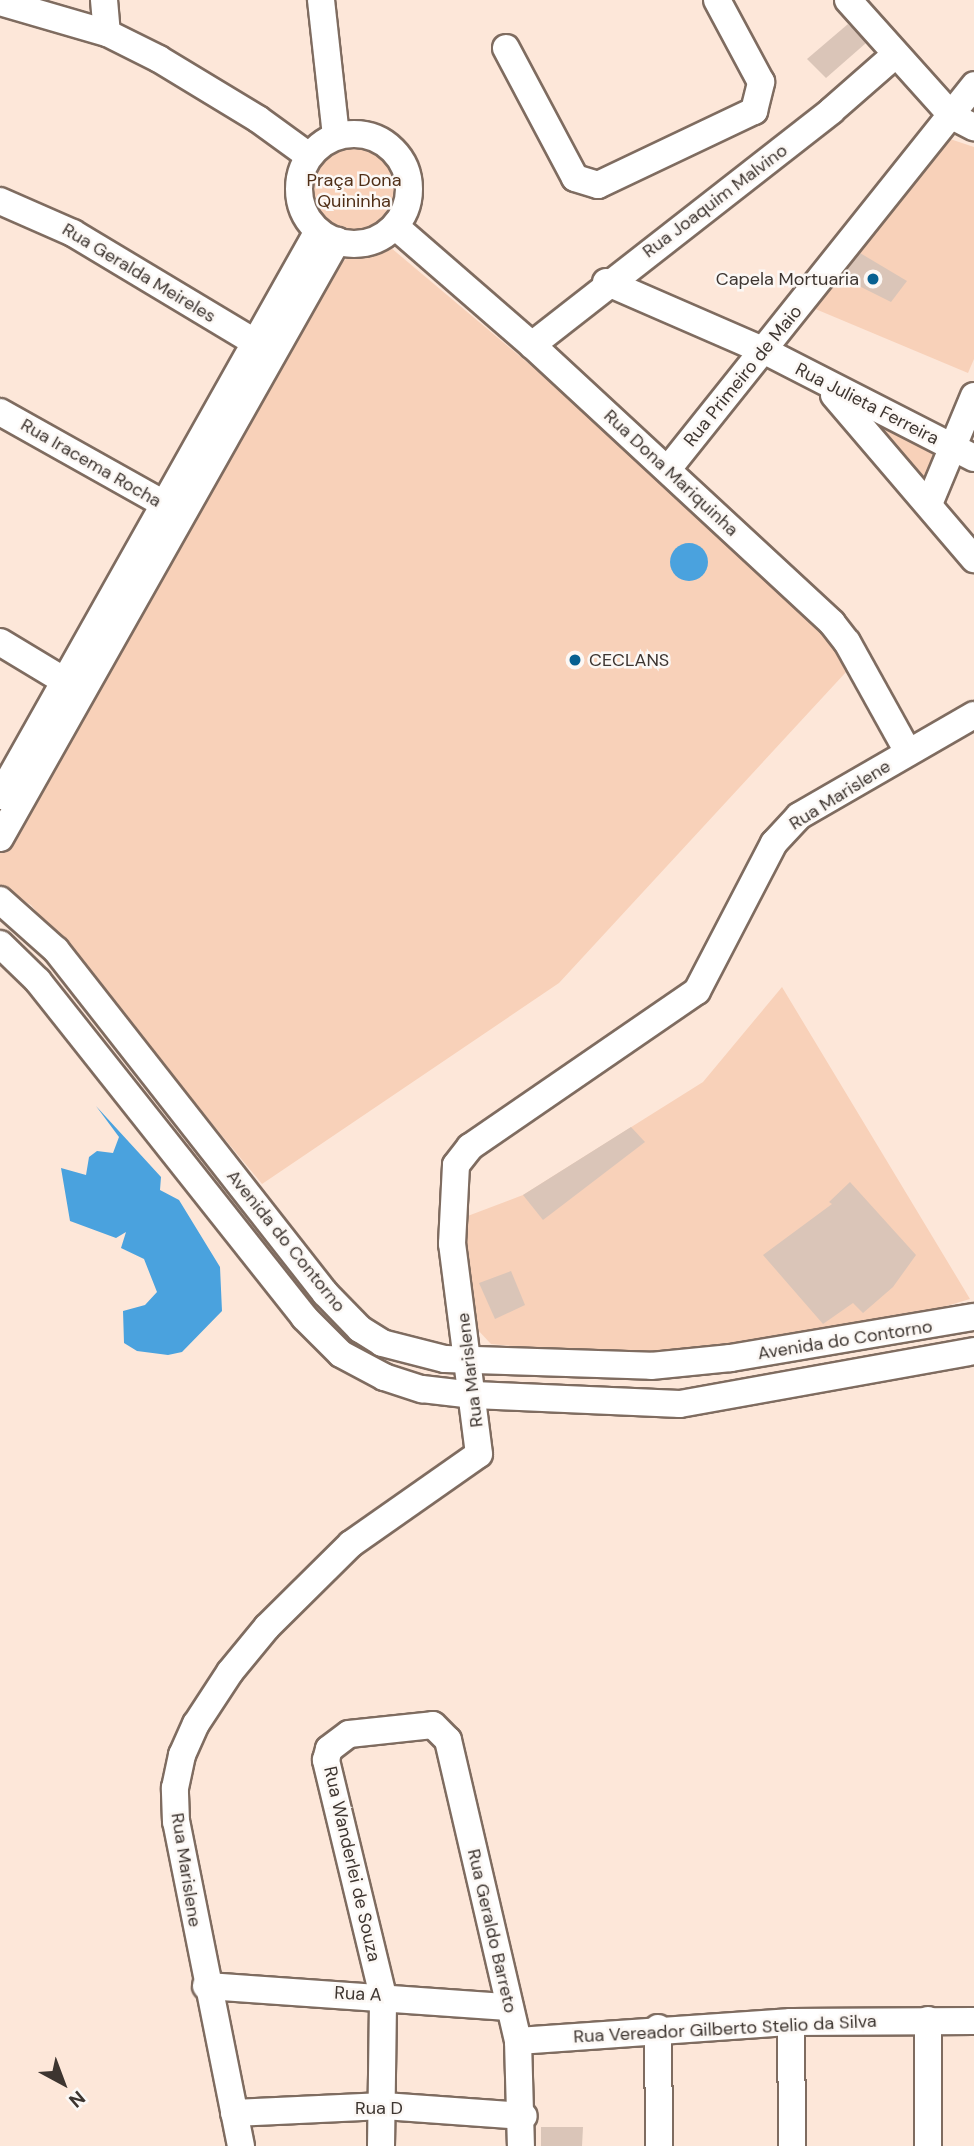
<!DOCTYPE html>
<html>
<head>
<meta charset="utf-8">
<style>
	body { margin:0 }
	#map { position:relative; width:974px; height:2146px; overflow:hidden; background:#fde7d9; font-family:"DM Sans",sans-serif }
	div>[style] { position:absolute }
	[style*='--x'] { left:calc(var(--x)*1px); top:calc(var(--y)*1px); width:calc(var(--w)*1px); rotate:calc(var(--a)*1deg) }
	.green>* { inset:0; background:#f8d1b9 }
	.round { border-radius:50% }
	.water>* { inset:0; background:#4aa2de }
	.building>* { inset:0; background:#dac5b8 }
	.roads { filter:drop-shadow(2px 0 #7f6c60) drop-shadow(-2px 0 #7f6c60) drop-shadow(0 2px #7f6c60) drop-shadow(0 -2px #7f6c60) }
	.minor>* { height:26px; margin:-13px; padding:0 13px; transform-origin:13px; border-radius:13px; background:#fff }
	.minor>.ring { margin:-13px; padding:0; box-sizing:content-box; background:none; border:26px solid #fff; border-radius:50% }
	.dots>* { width:19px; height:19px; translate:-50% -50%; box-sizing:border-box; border:4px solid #fcf8f5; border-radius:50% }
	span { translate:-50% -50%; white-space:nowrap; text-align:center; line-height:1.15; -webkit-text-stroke:5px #fcf8f5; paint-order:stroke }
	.park-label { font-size:18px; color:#4f2e16 }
	.street-label { font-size:18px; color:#3d3530 }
	.poi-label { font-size:18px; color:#3d3530 }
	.right { translate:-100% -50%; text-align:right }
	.left { translate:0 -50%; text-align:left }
	.north { position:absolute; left:28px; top:2048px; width:70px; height:70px; -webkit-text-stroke:5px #fcf8f5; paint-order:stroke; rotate:139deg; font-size:19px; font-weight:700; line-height:28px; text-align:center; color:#3d3530 }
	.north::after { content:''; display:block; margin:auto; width:24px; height:32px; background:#3d3530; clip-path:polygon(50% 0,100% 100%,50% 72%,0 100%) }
</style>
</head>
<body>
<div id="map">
	<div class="green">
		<div style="clip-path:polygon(947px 138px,974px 147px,974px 359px,968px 373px,813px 308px)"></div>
		<div class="round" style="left:307px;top:144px;width:94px;height:94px"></div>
		<div style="clip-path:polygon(390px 247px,643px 460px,827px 633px,847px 671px,559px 983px,262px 1184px,31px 905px,0 887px,0 841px,323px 279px,346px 259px)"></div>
		<div style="clip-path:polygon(852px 407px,939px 450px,930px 487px)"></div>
		<div style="clip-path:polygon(782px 987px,970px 1299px,882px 1325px,745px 1345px,593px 1354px,491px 1344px,476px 1328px,462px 1244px,465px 1217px,523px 1195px,703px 1082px)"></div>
	</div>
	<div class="water">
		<div class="round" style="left:670px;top:543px;width:38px;height:38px"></div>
		<div style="clip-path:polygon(96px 1106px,161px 1177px,160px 1190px,179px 1200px,220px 1267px,222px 1311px,182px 1352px,168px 1355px,137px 1351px,124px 1343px,123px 1311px,145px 1305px,157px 1292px,144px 1259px,121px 1248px,126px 1232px,116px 1238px,70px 1221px,61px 1168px,86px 1175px,89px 1157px,97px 1151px,113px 1153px,119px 1137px)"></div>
	</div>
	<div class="building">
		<div style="clip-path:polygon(848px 24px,866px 43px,826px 78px,807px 59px)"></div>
		<div style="clip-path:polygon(860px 253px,907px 281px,891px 302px,841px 277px)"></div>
		<div style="clip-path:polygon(631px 1127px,645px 1142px,543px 1220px,523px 1195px)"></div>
		<div style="clip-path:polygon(850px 1182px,916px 1255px,893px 1287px,863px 1313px,853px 1303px,823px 1324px,763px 1255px,832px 1204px,829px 1202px)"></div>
		<div style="clip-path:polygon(511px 1271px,525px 1305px,495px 1319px,479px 1283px)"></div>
		<div style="clip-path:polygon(541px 2127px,583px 2127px,582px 2146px,541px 2146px)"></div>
	</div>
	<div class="roads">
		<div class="minor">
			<div style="--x:104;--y:0;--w:33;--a:85"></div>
			<div style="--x:321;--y:0;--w:137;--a:83.7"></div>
			<div style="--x:848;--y:0;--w:156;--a:48.1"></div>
			<div style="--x:952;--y:116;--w:25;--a:27"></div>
			<div style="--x:0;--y:2;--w:111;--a:16.2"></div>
			<div style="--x:107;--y:33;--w:58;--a:26.6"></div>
			<div style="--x:159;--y:59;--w:116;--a:31.2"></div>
			<div style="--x:258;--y:119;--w:63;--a:36"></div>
			<div style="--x:506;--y:48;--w:147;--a:62"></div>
			<div style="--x:575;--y:178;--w:24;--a:17"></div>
			<div style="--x:598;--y:185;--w:173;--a:-25.4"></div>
			<div style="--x:754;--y:111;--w:30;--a:-76"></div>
			<div style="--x:761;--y:82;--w:93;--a:-118.2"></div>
			<div class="ring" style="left:299px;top:134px;width:84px;height:84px"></div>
			<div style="--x:0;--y:201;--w:80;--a:23.7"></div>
			<div style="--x:73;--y:233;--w:229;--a:31"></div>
			<div style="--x:395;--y:226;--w:181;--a:41"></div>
			<div style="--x:532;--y:345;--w:409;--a:42.8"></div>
			<div style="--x:832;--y:623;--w:24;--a:52"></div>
			<div style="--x:847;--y:642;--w:126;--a:61"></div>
			<div style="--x:606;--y:282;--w:173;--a:23.5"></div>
			<div style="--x:765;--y:351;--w:235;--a:27.1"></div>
			<div style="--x:532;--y:345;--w:380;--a:-38"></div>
			<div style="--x:831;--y:111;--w:86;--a:-41.2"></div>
			<div style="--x:834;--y:395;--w:216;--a:49.5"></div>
			<div style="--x:0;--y:412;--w:204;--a:29.3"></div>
			<div style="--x:668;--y:469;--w:491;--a:-51.4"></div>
			<div style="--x:929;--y:504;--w:117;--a:-67.4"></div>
			<div style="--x:0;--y:642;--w:91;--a:31.1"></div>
			<div style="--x:0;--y:796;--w:648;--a:-60.63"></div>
			<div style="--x:0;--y:838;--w:686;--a:-60.56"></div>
			<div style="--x:0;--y:900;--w:75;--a:41.8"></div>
			<div style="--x:56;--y:950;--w:436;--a:51.9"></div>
			<div style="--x:325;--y:1293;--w:50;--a:45.8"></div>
			<div style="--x:360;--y:1329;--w:26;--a:32"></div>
			<div style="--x:382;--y:1343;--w:65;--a:14.3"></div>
			<div style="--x:445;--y:1359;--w:206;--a:1.9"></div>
			<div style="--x:651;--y:1366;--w:80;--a:-5.7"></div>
			<div style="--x:731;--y:1358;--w:246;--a:-9.6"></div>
			<div style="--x:0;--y:944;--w:53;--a:44.2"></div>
			<div style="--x:38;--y:981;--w:429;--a:51.6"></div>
			<div style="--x:304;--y:1317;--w:52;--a:45"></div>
			<div style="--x:341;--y:1354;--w:49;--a:28.1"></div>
			<div style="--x:384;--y:1377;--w:40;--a:18"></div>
			<div style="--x:422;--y:1389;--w:52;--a:6.6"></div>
			<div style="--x:474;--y:1395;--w:206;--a:2.5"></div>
			<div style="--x:680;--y:1404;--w:299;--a:-10.2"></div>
			<div style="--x:206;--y:1986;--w:304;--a:4"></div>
			<div style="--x:791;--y:2022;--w:124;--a:89.5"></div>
			<div style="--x:658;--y:2028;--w:118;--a:89.5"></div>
			<div style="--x:518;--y:2041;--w:274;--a:-4"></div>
			<div style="--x:791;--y:2022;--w:183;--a:-0.3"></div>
			<div style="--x:234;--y:2113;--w:150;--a:-2.7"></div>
			<div style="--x:384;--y:2106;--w:140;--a:4.1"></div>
			<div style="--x:241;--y:2146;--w:330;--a:-101.3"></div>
			<div style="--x:176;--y:1822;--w:34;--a:-92"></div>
			<div style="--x:175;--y:1788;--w:34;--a:-78"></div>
			<div style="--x:182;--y:1755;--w:34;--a:-66"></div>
			<div style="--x:196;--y:1724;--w:62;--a:-56.8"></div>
			<div style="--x:230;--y:1672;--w:58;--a:-50.6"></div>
			<div style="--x:267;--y:1627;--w:118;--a:-44.7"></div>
			<div style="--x:351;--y:1544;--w:156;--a:-35.1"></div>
			<div style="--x:479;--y:1454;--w:212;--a:-97.3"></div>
			<div style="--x:452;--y:1244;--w:79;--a:-87.1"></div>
			<div style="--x:456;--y:1165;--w:23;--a:-52"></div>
			<div style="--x:470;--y:1147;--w:275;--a:-34.5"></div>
			<div style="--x:697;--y:991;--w:167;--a:-62.5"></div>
			<div style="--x:774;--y:843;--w:37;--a:-47"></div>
			<div style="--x:799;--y:816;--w:202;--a:-30"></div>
			<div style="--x:381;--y:2146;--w:150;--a:-89.2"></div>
			<div style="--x:383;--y:1996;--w:243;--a:-103.6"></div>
			<div style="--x:326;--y:1760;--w:11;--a:-75"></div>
			<div style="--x:329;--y:1749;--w:25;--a:-37"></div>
			<div style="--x:349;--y:1734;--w:84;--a:-6.1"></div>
			<div style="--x:433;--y:1725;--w:21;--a:45"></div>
			<div style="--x:448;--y:1740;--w:309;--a:76.9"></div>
			<div style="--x:518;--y:2041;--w:105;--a:88.4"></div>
			<div style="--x:928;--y:2146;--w:126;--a:-90"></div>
		</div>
	</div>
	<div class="dots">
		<div style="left:873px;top:279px;background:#076091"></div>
		<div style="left:575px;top:660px;background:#076091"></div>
	</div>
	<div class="park-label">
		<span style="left:354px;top:191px">Praça Dona<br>Quininha</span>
	</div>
	<div class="street-label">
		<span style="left:715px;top:201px;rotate:-37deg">Rua Joaquim Malvino</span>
		<span style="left:139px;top:273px;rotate:31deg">Rua Geralda Meireles</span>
		<span style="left:743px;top:376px;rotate:-51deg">Rua Primeiro de Maio</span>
		<span style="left:867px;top:404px;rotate:27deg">Rua Julieta Ferreira</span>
		<span style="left:91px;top:463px;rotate:30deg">Rua Iracema Rocha</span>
		<span style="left:671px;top:473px;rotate:43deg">Rua Dona Mariquinha</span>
		<span style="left:840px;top:795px;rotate:-32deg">Rua Marislene</span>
		<span style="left:286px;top:1241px;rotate:51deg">Avenida do Contorno</span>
		<span style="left:845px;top:1340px;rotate:-9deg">Avenida do Contorno</span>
		<span style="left:470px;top:1370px;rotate:-97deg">Rua Marislene</span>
		<span style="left:352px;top:1864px;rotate:77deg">Rua Wanderlei de Souza</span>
		<span style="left:186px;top:1870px;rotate:81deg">Rua Marislene</span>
		<span style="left:492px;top:1931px;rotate:77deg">Rua Geraldo Barreto</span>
		<span style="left:358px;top:1994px;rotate:3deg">Rua A</span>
		<span style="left:725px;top:2029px;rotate:-3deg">Rua Vereador Gilberto Stelio da Silva</span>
		<span style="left:379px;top:2108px">Rua D</span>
	</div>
	<div class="poi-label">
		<span class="right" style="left:859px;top:279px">Capela Mortuaria</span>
		<span class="left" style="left:589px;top:660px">CECLANS</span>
	</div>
	<div class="north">N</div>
</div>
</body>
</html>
